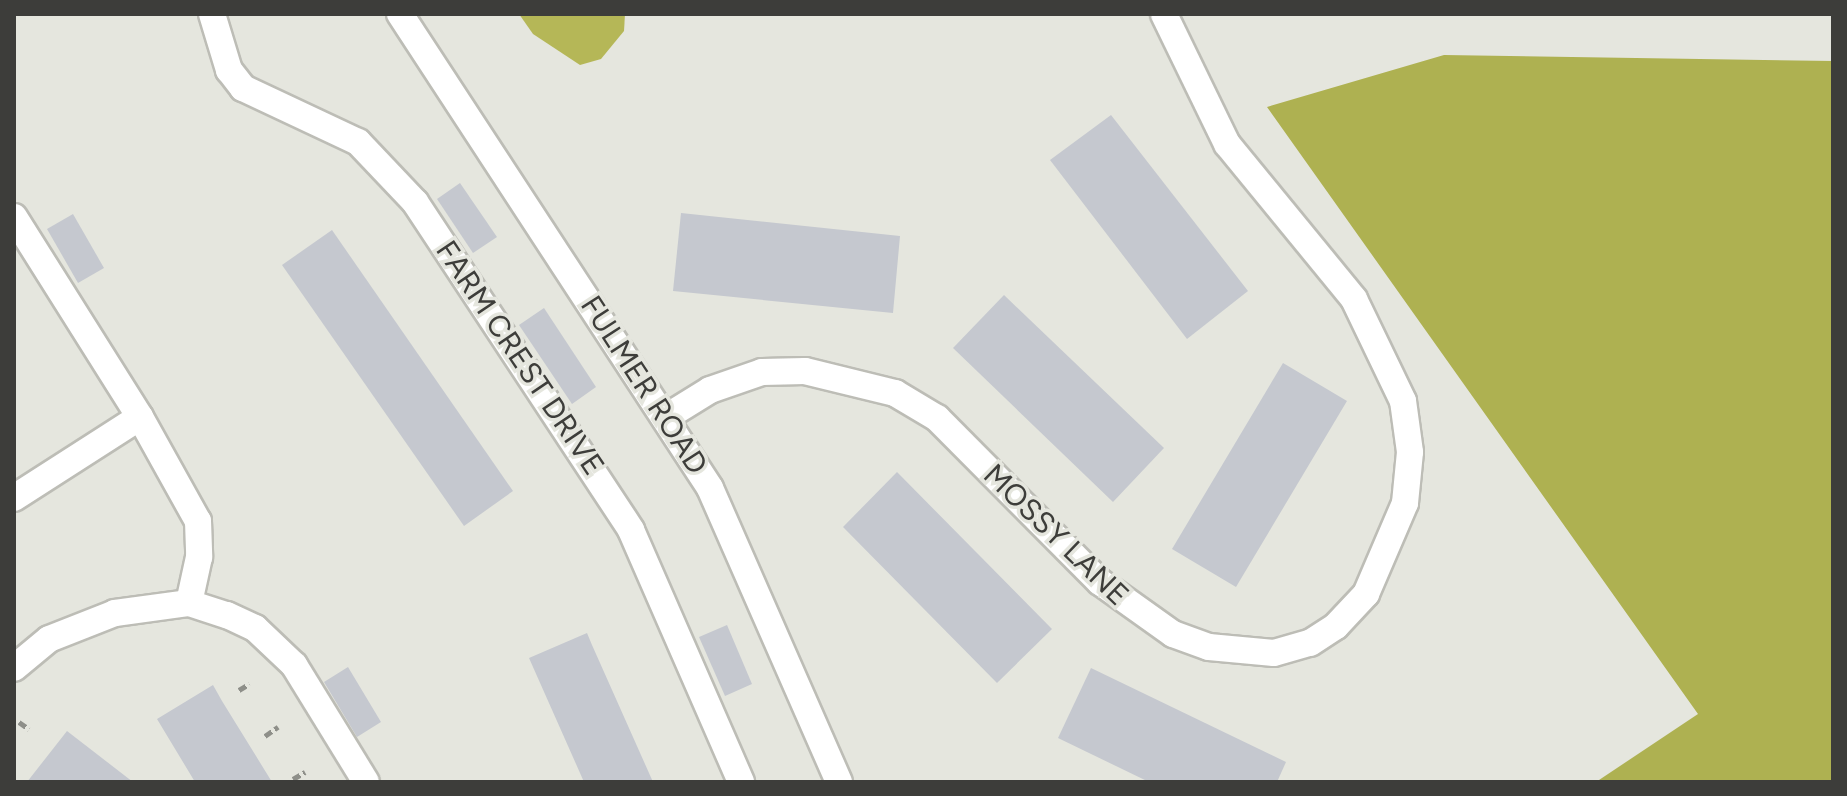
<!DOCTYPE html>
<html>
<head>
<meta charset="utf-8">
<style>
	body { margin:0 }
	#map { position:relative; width:1847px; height:796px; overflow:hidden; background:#e5e6de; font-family:Figtree,sans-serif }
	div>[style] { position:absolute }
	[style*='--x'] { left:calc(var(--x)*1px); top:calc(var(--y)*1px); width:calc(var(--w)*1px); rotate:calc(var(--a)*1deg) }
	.forest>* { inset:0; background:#aeb151 }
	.water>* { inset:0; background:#b5b757 }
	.building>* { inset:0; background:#c5c8cf }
	.path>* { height:5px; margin-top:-2.5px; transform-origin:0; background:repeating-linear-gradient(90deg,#8e8f89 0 8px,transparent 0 12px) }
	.roads { filter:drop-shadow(2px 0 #bdbdb6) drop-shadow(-2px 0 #bdbdb6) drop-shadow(0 2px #bdbdb6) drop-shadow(0 -2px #bdbdb6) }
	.minor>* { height:26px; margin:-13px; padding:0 13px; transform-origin:13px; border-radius:13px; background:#fff }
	span { translate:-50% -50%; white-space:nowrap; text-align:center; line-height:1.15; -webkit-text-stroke:7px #e5e6de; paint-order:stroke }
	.street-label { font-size:30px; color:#3d3d3a }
	.frame { position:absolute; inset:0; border:16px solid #3d3d3a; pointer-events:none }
</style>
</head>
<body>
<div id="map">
	<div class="forest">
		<div style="clip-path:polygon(1444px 55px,1833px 61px,1833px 782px,1596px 782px,1698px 714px,1267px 107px)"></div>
	</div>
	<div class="water">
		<div style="clip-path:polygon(519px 14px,625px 14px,624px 31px,601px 59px,580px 65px,533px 34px)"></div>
	</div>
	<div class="building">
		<div style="clip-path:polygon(1111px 115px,1248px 291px,1187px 339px,1050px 160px)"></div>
		<div style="clip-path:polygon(460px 183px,497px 237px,473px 253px,437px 199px)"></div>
		<div style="clip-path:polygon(681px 213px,900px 236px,893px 313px,673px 291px)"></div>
		<div style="clip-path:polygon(73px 214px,104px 268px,78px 283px,47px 229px)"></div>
		<div style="clip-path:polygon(332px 230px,513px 491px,464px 526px,282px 265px)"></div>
		<div style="clip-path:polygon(1004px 295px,1164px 448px,1113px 502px,953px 348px)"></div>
		<div style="clip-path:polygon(544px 308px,596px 387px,572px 404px,519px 325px)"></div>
		<div style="clip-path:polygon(1283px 363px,1347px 401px,1236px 587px,1172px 549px)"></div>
		<div style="clip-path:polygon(897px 472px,1052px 629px,997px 683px,843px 527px)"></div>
		<div style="clip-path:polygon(727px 625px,752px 684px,725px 696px,699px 637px)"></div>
		<div style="clip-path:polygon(587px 633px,592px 645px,653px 782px,584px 782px,529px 658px)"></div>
		<div style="clip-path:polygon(348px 667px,381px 722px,357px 737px,324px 682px)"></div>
		<div style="clip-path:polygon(1091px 668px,1286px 762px,1277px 782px,1149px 782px,1058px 738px)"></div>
		<div style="clip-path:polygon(213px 685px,222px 701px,272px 782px,195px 782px,157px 719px)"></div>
		<div style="clip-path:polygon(67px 731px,133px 782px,27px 782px)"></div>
	</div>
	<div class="path">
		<div style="--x:239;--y:690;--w:12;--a:-31"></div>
		<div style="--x:19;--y:722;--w:12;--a:35"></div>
		<div style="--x:265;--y:736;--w:16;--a:-35"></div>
		<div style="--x:293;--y:779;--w:14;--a:-30"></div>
	</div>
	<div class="roads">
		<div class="minor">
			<div style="--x:212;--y:14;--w:59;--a:73.1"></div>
			<div style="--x:229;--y:70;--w:23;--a:52"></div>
			<div style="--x:243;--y:88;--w:127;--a:25.2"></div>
			<div style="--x:358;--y:142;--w:83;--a:46.5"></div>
			<div style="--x:415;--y:202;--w:393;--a:56.6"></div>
			<div style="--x:631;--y:530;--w:275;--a:66.4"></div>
			<div style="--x:400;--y:14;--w:566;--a:56.81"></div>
			<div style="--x:710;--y:488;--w:321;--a:66.3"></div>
			<div style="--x:14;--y:217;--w:236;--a:57.8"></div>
			<div style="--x:140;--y:417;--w:150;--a:147.3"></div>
			<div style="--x:668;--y:416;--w:49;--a:-31.8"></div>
			<div style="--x:710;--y:390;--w:55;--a:-19.1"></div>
			<div style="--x:762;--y:372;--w:43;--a:-1.3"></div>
			<div style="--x:805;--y:371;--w:93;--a:13.7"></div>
			<div style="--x:895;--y:393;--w:49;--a:30.8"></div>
			<div style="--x:937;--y:418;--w:231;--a:45.2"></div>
			<div style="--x:1100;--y:582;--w:90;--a:35.5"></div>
			<div style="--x:1173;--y:634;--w:38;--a:20"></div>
			<div style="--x:1209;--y:647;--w:65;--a:5.3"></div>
			<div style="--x:1274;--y:653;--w:37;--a:-16"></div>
			<div style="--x:1310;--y:643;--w:31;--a:-33"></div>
			<div style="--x:1336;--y:626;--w:44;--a:-46.8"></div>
			<div style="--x:1366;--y:594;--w:99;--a:-66.8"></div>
			<div style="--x:1405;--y:503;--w:51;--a:-84.4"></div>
			<div style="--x:1410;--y:452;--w:51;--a:-97.8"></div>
			<div style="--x:1403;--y:401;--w:113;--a:-115.7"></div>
			<div style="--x:1354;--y:299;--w:200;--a:-129.3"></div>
			<div style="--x:1227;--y:144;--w:144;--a:-115.9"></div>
			<div style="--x:140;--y:417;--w:119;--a:60.9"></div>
			<div style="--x:198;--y:521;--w:36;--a:88"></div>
			<div style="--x:199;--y:557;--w:47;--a:102.3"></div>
			<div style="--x:14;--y:668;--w:45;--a:-39.6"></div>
			<div style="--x:49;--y:639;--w:71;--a:-21.5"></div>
			<div style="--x:115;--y:613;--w:75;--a:-7.7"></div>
			<div style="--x:189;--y:603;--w:40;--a:18"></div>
			<div style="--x:227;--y:615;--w:31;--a:25"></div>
			<div style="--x:255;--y:628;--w:54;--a:43.5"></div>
			<div style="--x:294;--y:665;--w:137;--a:58.4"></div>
		</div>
	</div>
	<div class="street-label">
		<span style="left:520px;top:358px;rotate:56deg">FARM CREST DRIVE</span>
		<span style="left:644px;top:385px;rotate:57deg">FULMER ROAD</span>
		<span style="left:1056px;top:535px;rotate:44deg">MOSSY LANE</span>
	</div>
	<div class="frame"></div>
</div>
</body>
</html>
